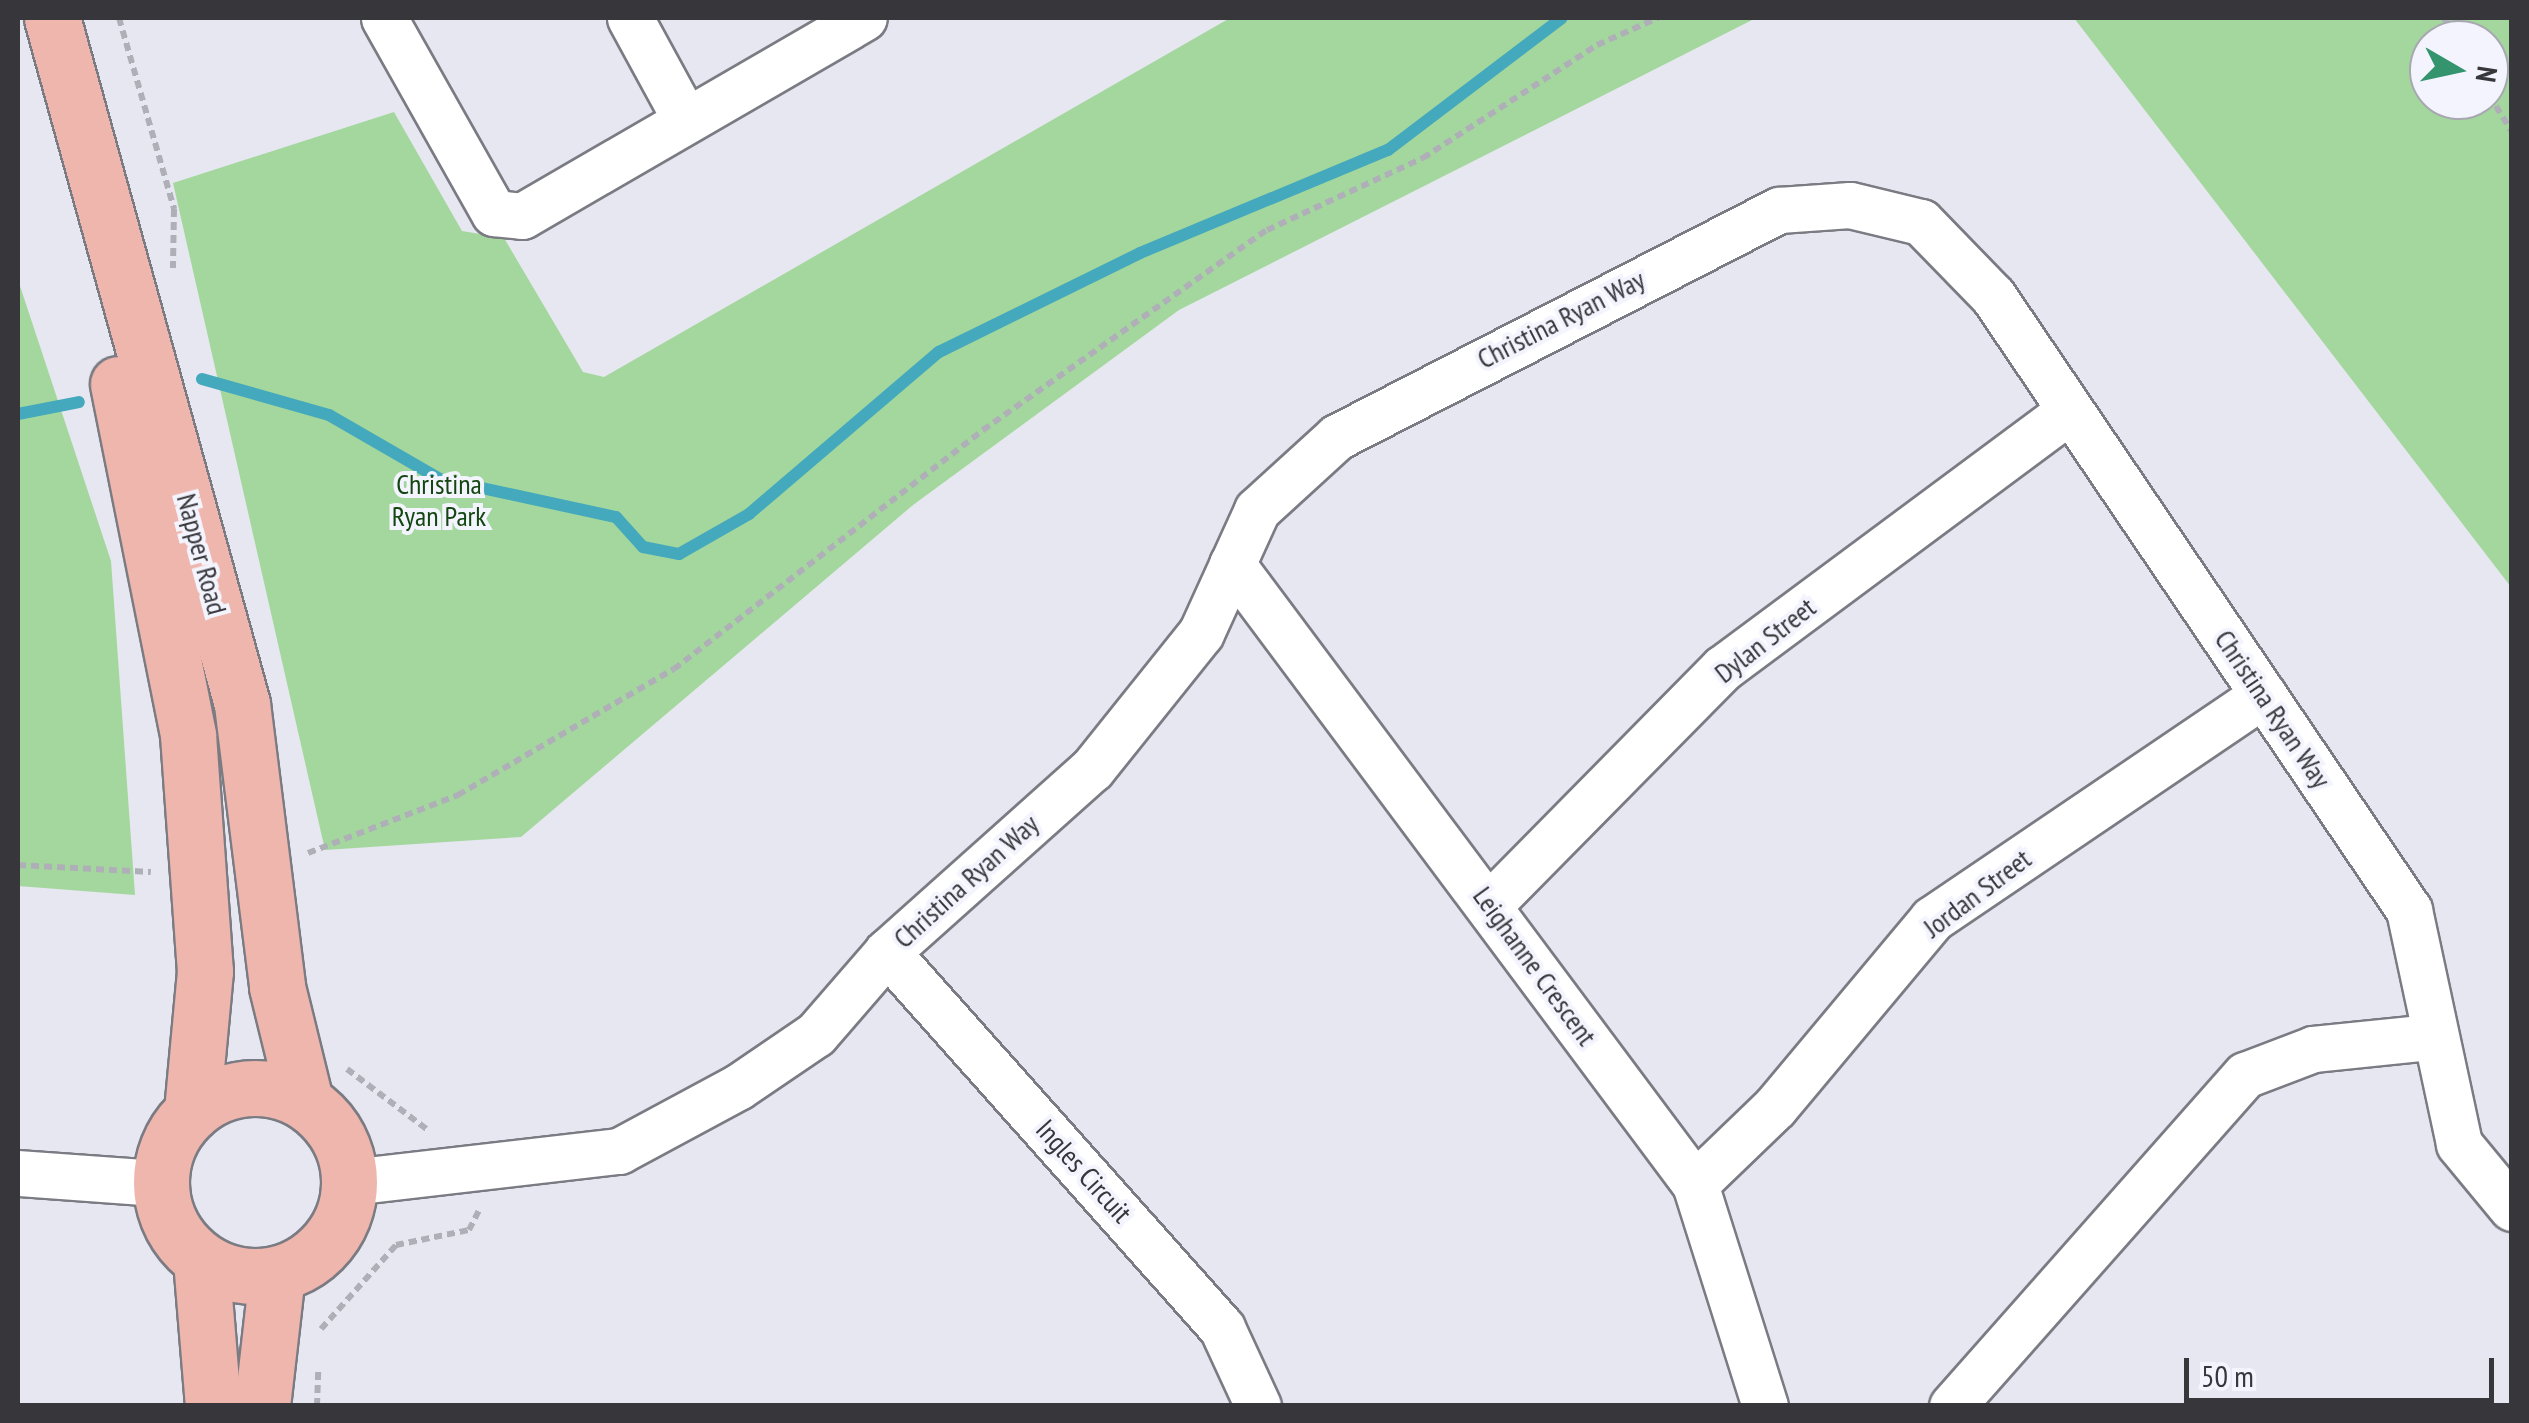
<!DOCTYPE html>
<html>
<head>
<meta charset="utf-8">
<style>
	body { margin:0 }
	#map { position:relative; width:2529px; height:1423px; overflow:hidden; background:#e6e7f0; font-family:"PT Sans Narrow",sans-serif }
	div>[style] { position:absolute }
	[style*='--x'] { left:calc(var(--x)*1px); top:calc(var(--y)*1px); width:calc(var(--w)*1px); rotate:calc(var(--a)*1deg) }
	.green>* { inset:0; background:#a4d79d }
	.stream>* { height:12px; margin:-6px; padding:0 6px; transform-origin:6px; border-radius:6px; background:#44a9bd }
	.path>* { height:6px; margin-top:-3px; transform-origin:0; background:repeating-linear-gradient(90deg,#afb0b7 0 8px,transparent 0 13px) }
	.roads { filter:drop-shadow(2px 0 #7a7b83) drop-shadow(-2px 0 #7a7b83) drop-shadow(0 2px #7a7b83) drop-shadow(0 -2px #7a7b83) }
	.minor>* { height:45px; margin:-22.5px; padding:0 22.5px; transform-origin:22.5px; border-radius:22.5px; background:#fff }
	.major>* { height:55px; margin:-27.5px; padding:0 27.5px; transform-origin:27.5px; border-radius:27.5px; background:#eeb6ac }
	.major>.ring { margin:-27.5px; padding:0; box-sizing:content-box; background:none; border:55px solid #eeb6ac; border-radius:50% }
	span { translate:-50% -50%; white-space:nowrap; text-align:center; line-height:1.15; -webkit-text-stroke:8px #f3f4fe; paint-order:stroke }
	.street-label { font-size:28px; color:#37373b }
	.park-label { font-size:28px; color:#14470f }
	.frame { position:absolute; inset:0; border:20px solid #37373b; pointer-events:none }
	.north { position:absolute; left:2409px; top:20px; width:100px; height:100px; box-sizing:border-box; background:#f3f4fe; border:2px solid #a8a8b0; border-radius:50%; rotate:99deg; font-size:28px; font-weight:700; line-height:40px; text-align:center; color:#37373b }
	.north::after { content:''; display:block; margin:auto; width:35px; height:45px; background:#33946d; clip-path:polygon(50% 0,100% 100%,50% 72%,0 100%) }
	.scale { position:absolute; left:2184px; top:1358px; width:310px; height:45px; box-sizing:border-box; border:5px solid #37373b; border-top:0; padding-left:12px; font-size:30px; line-height:35px; white-space:nowrap; color:#37373b; -webkit-text-stroke:8px #f3f4fe; paint-order:stroke }
</style>
</head>
<body>
<div id="map">
	<div class="green">
		<div style="clip-path:polygon(1230px 18px,1756px 18px,1179px 310px,913px 505px,521px 837px,325px 850px,173px 183px,394px 112px,462px 231px,504px 238px,583px 372px,604px 377px)"></div>
		<div style="clip-path:polygon(evenodd,2074px 18px,2511px 18px,2511px 587px,2074px 18px,2429px 40px,2489px 40px,2489px 100px,2429px 100px,2429px 40px)"></div>
		<div style="clip-path:polygon(18px 280px,111px 561px,135px 895px,18px 886px)"></div>
	</div>
	<div class="stream">
		<div style="--x:202;--y:379;--w:132;--a:15.8"></div>
		<div style="--x:329;--y:415;--w:128;--a:30"></div>
		<div style="--x:440;--y:479;--w:180;--a:12.2"></div>
		<div style="--x:616;--y:517;--w:40;--a:48"></div>
		<div style="--x:643;--y:547;--w:37;--a:11"></div>
		<div style="--x:679;--y:554;--w:81;--a:-29.7"></div>
		<div style="--x:749;--y:514;--w:250;--a:-40.5"></div>
		<div style="--x:939;--y:352;--w:224;--a:-26.2"></div>
		<div style="--x:1140;--y:253;--w:269;--a:-22.6"></div>
		<div style="--x:1388;--y:150;--w:218;--a:-37.2"></div>
		<div style="--x:18;--y:414;--w:62;--a:-11.1"></div>
	</div>
	<div class="path">
		<div style="--x:119;--y:18;--w:199;--a:73.9"></div>
		<div style="--x:174;--y:209;--w:59;--a:91"></div>
		<div style="--x:2444;--y:18;--w:26;--a:59"></div>
		<div style="--x:2489;--y:95;--w:44;--a:58.1"></div>
		<div style="--x:308;--y:853;--w:161;--a:-21.1"></div>
		<div style="--x:458;--y:795;--w:250;--a:-30.3"></div>
		<div style="--x:674;--y:669;--w:391;--a:-37.7"></div>
		<div style="--x:983;--y:430;--w:347;--a:-35.2"></div>
		<div style="--x:1267;--y:230;--w:172;--a:-24.8"></div>
		<div style="--x:1423;--y:158;--w:207;--a:-33"></div>
		<div style="--x:1597;--y:45;--w:67;--a:-23.9"></div>
		<div style="--x:18;--y:865;--w:133;--a:3"></div>
		<div style="--x:347;--y:1069;--w:101;--a:37"></div>
		<div style="--x:321;--y:1329;--w:113;--a:-48.2"></div>
		<div style="--x:396;--y:1245;--w:75;--a:-11.6"></div>
		<div style="--x:469;--y:1230;--w:25;--a:-63"></div>
		<div style="--x:317;--y:1406;--w:35;--a:-88"></div>
	</div>
	<div class="roads">
		<div class="minor">
			<div style="--x:384;--y:18;--w:224;--a:60.6"></div>
			<div style="--x:494;--y:213;--w:28;--a:6"></div>
			<div style="--x:522;--y:216;--w:395;--a:-30.1"></div>
			<div style="--x:630;--y:18;--w:115;--a:61.4"></div>
			<div style="--x:1232;--y:564;--w:774;--a:53.25"></div>
			<div style="--x:1695;--y:1184;--w:233;--a:72.5"></div>
			<div style="--x:1490;--y:904;--w:332;--a:-45.4"></div>
			<div style="--x:1723;--y:668;--w:432;--a:-36.6"></div>
			<div style="--x:887;--y:952;--w:504;--a:48.3"></div>
			<div style="--x:1222;--y:1328;--w:86;--a:65.2"></div>
			<div style="--x:18;--y:1173;--w:141;--a:4.1"></div>
			<div style="--x:350;--y:1182;--w:271;--a:-6.6"></div>
			<div style="--x:619;--y:1151;--w:135;--a:-28.3"></div>
			<div style="--x:738;--y:1087;--w:94;--a:-34.2"></div>
			<div style="--x:816;--y:1034;--w:108;--a:-49.1"></div>
			<div style="--x:887;--y:952;--w:275;--a:-41.8"></div>
			<div style="--x:1092;--y:769;--w:174;--a:-51.3"></div>
			<div style="--x:1201;--y:633;--w:135;--a:-65.5"></div>
			<div style="--x:1257;--y:510;--w:108;--a:-42.4"></div>
			<div style="--x:1337;--y:437;--w:497;--a:-27.2"></div>
			<div style="--x:1779;--y:210;--w:71;--a:-4"></div>
			<div style="--x:1850;--y:205;--w:73;--a:13.5"></div>
			<div style="--x:1921;--y:222;--w:103;--a:45.8"></div>
			<div style="--x:1993;--y:296;--w:742;--a:55.88"></div>
			<div style="--x:2409;--y:910;--w:239;--a:77.9"></div>
			<div style="--x:2459;--y:1144;--w:83;--a:50.4"></div>
			<div style="--x:1695;--y:1184;--w:111;--a:-43.9"></div>
			<div style="--x:1775;--y:1107;--w:245;--a:-50.1"></div>
			<div style="--x:1932;--y:919;--w:400;--a:-34.1"></div>
			<div style="--x:1952;--y:1406;--w:442;--a:-48.5"></div>
			<div style="--x:2245;--y:1075;--w:73;--a:-20.9"></div>
			<div style="--x:2313;--y:1049;--w:119;--a:-5.8"></div>
		</div>
		<div class="major">
			<div style="--x:52;--y:18;--w:712;--a:74.52"></div>
			<div style="--x:242;--y:704;--w:285;--a:82.9"></div>
			<div style="--x:277;--y:987;--w:117;--a:76.2"></div>
			<div style="--x:118;--y:384;--w:358;--a:78.7"></div>
			<div style="--x:188;--y:735;--w:237;--a:85.9"></div>
			<div style="--x:205;--y:971;--w:142;--a:95.3"></div>
			<div class="ring" style="left:161px;top:1088px;width:133px;height:133px"></div>
			<div style="--x:201;--y:1260;--w:146;--a:85.3"></div>
			<div style="--x:262;--y:1406;--w:132;--a:-83.5"></div>
		</div>
	</div>
	<div class="street-label">
		<span style="left:1561px;top:319px;rotate:-27deg">Christina Ryan Way</span>
		<span style="left:202px;top:554px;rotate:75deg">Napper Road</span>
		<span style="left:1765px;top:640px;rotate:-38deg">Dylan Street</span>
		<span style="left:2273px;top:709px;rotate:56deg">Christina Ryan Way</span>
		<span style="left:966px;top:881px;rotate:-42deg">Christina Ryan Way</span>
		<span style="left:1977px;top:893px;rotate:-37deg">Jordan Street</span>
		<span style="left:1535px;top:966px;rotate:54deg">Leighanne Crescent</span>
		<span style="left:1084px;top:1171px;rotate:48deg">Ingles Circuit</span>
	</div>
	<div class="park-label">
		<span style="left:439px;top:500px">Christina<br>Ryan Park</span>
	</div>
	<div class="frame"></div>
	<div class="north">N</div>
	<div class="scale">50 m</div>
</div>
</body>
</html>
